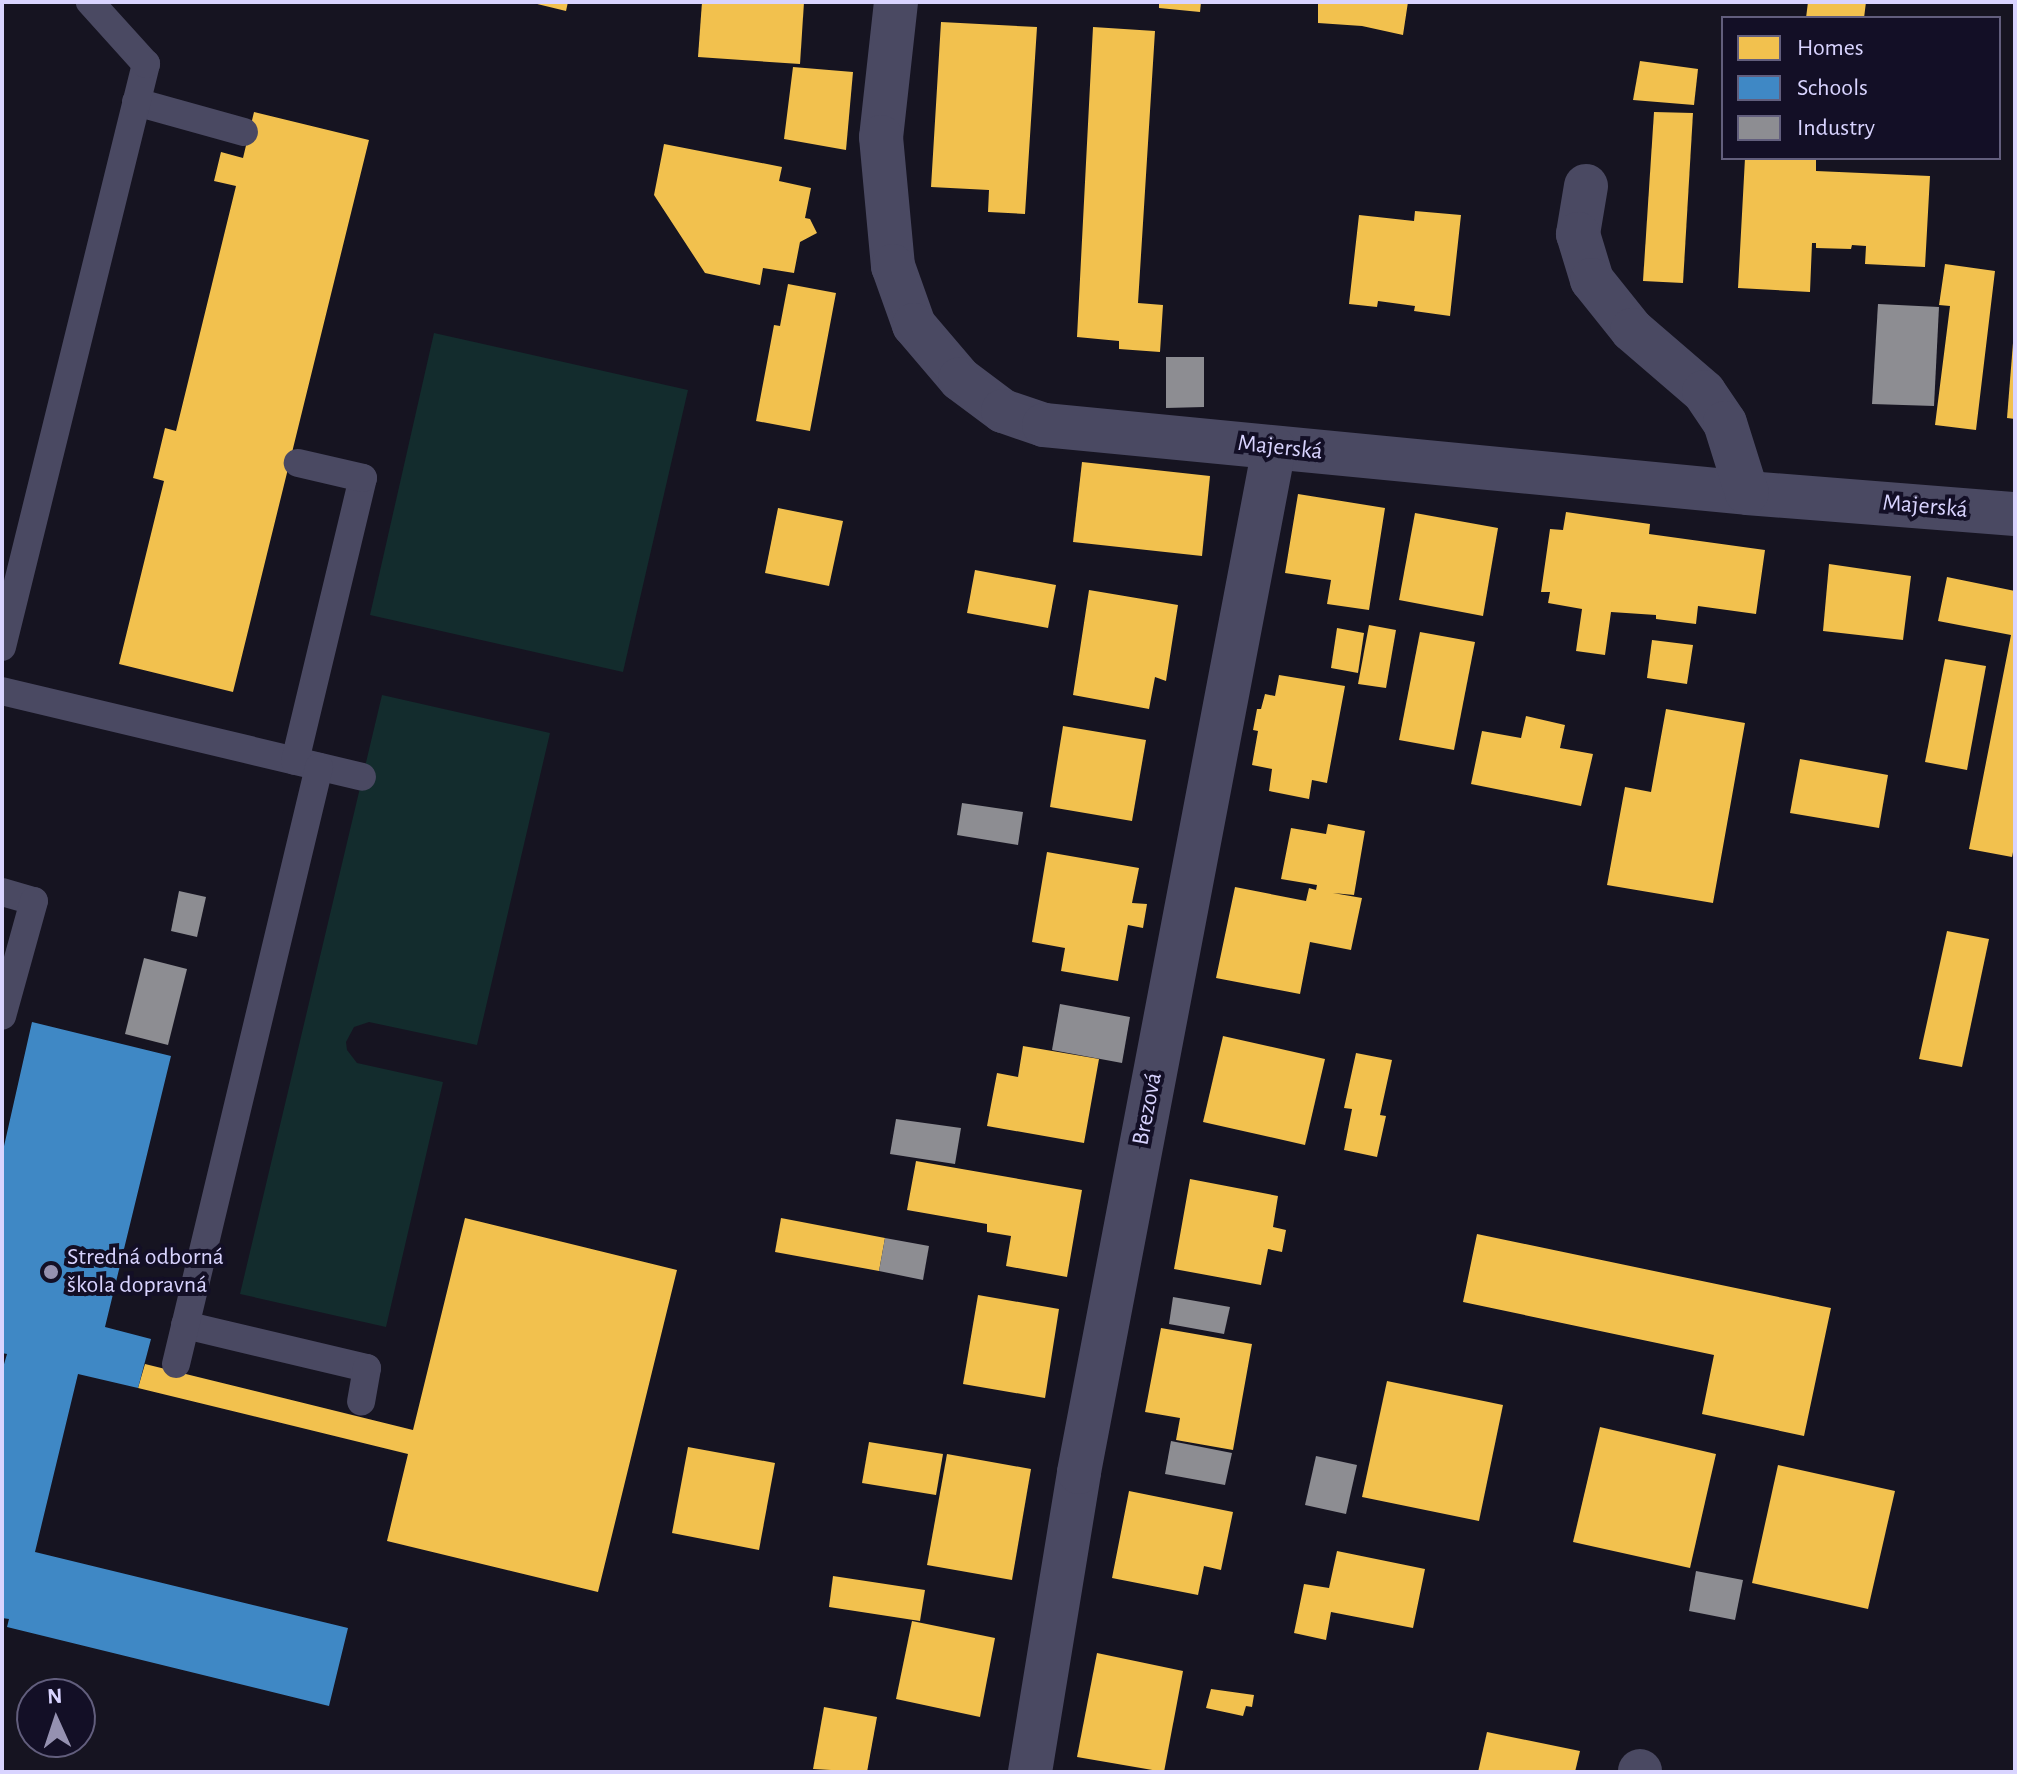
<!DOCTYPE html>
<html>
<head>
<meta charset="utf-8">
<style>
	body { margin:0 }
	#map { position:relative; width:2017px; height:1774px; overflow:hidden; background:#161421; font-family:"Alegreya Sans",sans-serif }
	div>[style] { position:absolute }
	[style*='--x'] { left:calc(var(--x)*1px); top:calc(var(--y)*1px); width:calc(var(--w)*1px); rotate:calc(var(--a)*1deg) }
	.green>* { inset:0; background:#132c2d }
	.homes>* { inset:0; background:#f2c14e }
	.schools>* { inset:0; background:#3f88c5 }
	.industry>* { inset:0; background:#8d8d92 }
	.lane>* { height:28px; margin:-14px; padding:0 14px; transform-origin:14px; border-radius:14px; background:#4a4962 }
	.street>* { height:44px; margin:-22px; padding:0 22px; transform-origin:22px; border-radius:22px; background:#4a4962 }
	.dots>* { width:22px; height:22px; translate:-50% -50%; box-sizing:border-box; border:4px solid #130f26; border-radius:50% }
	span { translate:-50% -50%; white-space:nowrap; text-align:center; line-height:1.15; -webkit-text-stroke:8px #130f26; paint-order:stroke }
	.street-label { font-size:24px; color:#d9d4ff }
	.poi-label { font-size:24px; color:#d9d4ff }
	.left { translate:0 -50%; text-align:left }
	.frame { position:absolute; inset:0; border:4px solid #d9d4ff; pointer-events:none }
	.legend { position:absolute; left:1721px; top:16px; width:280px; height:144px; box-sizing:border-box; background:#130f26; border:2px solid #625e7d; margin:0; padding:10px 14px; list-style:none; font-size:24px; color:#d9d4ff }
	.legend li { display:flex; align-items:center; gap:16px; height:40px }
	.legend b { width:40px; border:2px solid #625e7d }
	.north { position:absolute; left:16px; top:1678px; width:80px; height:80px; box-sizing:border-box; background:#130f26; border:2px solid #625e7d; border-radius:50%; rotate:357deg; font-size:22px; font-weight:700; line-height:32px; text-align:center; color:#d9d4ff }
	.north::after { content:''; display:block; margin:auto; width:28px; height:36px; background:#9591b1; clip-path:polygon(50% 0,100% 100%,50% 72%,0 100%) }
</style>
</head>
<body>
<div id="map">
	<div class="green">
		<div style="clip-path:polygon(434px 333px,688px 390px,623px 672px,370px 615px)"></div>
		<div style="clip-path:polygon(382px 695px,550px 733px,477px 1045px,369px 1022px,354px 1027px,346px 1042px,347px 1050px,357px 1063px,443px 1082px,386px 1327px,240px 1294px)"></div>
	</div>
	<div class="homes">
		<div style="clip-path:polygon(529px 2px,568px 2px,566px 11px)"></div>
		<div style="clip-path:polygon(702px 2px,804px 2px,800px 64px,698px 57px)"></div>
		<div style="clip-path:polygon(1159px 2px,1201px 2px,1200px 12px,1159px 8px)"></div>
		<div style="clip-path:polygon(1318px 2px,1408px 2px,1403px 35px,1362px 26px,1318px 23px)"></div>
		<div style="clip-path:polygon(1808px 2px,1866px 2px,1864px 18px,1806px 18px)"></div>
		<div style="clip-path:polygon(941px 22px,1037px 27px,1025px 214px,988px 212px,989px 190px,931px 187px)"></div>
		<div style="clip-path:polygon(1093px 27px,1155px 31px,1138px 303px,1163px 305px,1160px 352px,1119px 349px,1119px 341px,1077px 337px)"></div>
		<div style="clip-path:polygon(1640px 61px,1698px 69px,1694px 105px,1633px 100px)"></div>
		<div style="clip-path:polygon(793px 67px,853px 72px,846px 150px,784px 139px)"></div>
		<div style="clip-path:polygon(254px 112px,369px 140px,233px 692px,119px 664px,164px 481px,153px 478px,165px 428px,176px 431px,236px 186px,214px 181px,221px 152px,243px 158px)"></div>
		<div style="clip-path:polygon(1654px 112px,1693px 113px,1683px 283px,1643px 281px)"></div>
		<div style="clip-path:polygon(664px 144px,782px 167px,779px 181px,811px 188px,805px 218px,810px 219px,817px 233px,800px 242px,794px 273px,763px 268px,760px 285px,705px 273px,654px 195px)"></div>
		<div style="clip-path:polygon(1745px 158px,1816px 158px,1816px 171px,1930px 176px,1925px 267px,1865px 264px,1866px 246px,1852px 245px,1851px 249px,1816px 248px,1816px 243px,1812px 243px,1810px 292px,1738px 288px)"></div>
		<div style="clip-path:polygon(1415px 211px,1461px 215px,1450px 316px,1414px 311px,1415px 306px,1378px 301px,1377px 307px,1349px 304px,1359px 215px,1414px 221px)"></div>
		<div style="clip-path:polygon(1945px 264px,1995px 271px,1976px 430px,1935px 425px,1950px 306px,1939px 305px)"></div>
		<div style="clip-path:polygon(788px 284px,836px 293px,810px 431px,756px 421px,774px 325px,780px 326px)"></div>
		<div style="clip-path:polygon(2013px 343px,2015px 343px,2015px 419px,2007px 418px)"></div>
		<div style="clip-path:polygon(1082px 462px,1210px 476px,1202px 556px,1073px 542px)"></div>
		<div style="clip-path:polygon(1298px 494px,1385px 508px,1369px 610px,1327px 604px,1331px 580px,1285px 573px)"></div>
		<div style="clip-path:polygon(778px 508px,843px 521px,829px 586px,765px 573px)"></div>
		<div style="clip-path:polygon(1566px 512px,1650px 524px,1649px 534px,1765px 550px,1756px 614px,1698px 606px,1696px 624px,1656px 619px,1656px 615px,1611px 612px,1605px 655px,1576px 651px,1582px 609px,1548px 603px,1550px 592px,1541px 592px,1550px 529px,1563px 530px)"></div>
		<div style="clip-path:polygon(1415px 513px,1498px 528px,1483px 616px,1399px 600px)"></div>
		<div style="clip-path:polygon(1829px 564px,1911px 576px,1903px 640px,1823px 631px)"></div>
		<div style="clip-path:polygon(975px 570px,1056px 585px,1048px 628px,967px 613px)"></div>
		<div style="clip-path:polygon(1947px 577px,2015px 591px,2015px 842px,2012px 857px,1969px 849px,2011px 635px,1938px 621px)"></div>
		<div style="clip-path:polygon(1089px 590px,1178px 605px,1166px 681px,1155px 677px,1149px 709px,1073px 695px)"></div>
		<div style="clip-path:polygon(1369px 625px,1396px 630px,1386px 688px,1358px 684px)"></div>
		<div style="clip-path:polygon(1337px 628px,1364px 633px,1358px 673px,1331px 668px)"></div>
		<div style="clip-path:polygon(1420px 632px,1475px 642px,1454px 750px,1399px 740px)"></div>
		<div style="clip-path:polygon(1652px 640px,1693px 645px,1687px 684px,1647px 678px)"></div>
		<div style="clip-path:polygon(1945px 659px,1986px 666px,1967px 770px,1925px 762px)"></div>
		<div style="clip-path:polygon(1279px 675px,1345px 686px,1327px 783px,1312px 780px,1309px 799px,1269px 791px,1272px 769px,1252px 765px,1258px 731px,1253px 730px,1257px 709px,1261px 709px,1265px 694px,1275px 696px)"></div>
		<div style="clip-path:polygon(1666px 709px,1745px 723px,1713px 903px,1607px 885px,1625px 787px,1651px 792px)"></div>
		<div style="clip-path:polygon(1526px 716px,1565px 725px,1560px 748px,1593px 754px,1581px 806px,1471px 784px,1482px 731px,1521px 738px)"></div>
		<div style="clip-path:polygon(1063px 726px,1146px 740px,1132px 821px,1050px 807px)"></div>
		<div style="clip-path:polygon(1800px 759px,1888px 775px,1879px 828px,1790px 813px)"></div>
		<div style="clip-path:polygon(1328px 824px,1365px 831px,1354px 895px,1333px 893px,1362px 898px,1351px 950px,1310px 942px,1300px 994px,1216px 978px,1235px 887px,1306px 901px,1309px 888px,1316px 890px,1317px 885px,1281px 879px,1291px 828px,1326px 834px)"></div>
		<div style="clip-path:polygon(1047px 852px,1139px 868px,1132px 903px,1147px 904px,1143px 928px,1128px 925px,1118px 981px,1061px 971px,1065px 948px,1032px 942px)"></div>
		<div style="clip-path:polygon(1947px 931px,1989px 939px,1962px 1067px,1919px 1059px)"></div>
		<div style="clip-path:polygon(1223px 1036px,1325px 1059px,1305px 1145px,1203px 1122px)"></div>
		<div style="clip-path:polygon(1023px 1046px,1099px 1059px,1084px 1143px,987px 1126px,997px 1073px,1018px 1077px)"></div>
		<div style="clip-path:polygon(1356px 1053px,1392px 1060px,1380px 1115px,1386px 1116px,1377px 1157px,1344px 1150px,1352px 1109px,1344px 1108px)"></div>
		<div style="clip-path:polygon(916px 1161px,1082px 1190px,1067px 1277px,1006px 1266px,1011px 1236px,987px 1232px,987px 1224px,907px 1210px)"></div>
		<div style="clip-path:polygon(1190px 1179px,1278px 1196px,1273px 1227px,1286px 1230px,1282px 1252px,1268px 1249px,1261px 1285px,1174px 1269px)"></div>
		<div style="clip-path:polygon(465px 1218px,677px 1270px,598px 1592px,387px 1541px,408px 1454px,138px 1388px,145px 1364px,413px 1430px)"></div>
		<div style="clip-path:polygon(781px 1218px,885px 1238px,879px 1271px,775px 1252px)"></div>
		<div style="clip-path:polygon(1477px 1234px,1831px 1308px,1804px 1436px,1702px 1414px,1714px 1355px,1463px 1302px)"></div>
		<div style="clip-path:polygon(978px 1295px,1059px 1309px,1045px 1398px,963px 1384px)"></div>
		<div style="clip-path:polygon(1161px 1328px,1252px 1344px,1233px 1450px,1176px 1440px,1180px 1418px,1145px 1412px)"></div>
		<div style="clip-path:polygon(1387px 1381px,1503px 1405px,1479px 1521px,1362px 1497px)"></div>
		<div style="clip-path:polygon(1600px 1427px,1716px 1454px,1690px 1568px,1573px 1542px)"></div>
		<div style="clip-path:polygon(869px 1442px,943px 1454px,936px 1495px,862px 1483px)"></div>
		<div style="clip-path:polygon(688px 1447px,775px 1463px,759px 1550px,672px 1533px)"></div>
		<div style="clip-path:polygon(947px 1454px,1031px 1469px,1012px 1580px,927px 1565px)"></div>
		<div style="clip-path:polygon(1778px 1465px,1895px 1491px,1868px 1609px,1752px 1583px)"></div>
		<div style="clip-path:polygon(1129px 1491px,1233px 1512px,1221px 1570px,1204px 1566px,1198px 1595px,1112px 1578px)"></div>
		<div style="clip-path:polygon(1337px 1551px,1425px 1569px,1413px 1628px,1331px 1612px,1326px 1640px,1294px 1633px,1304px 1584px,1329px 1588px)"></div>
		<div style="clip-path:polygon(833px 1576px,925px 1590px,920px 1621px,829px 1607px)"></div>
		<div style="clip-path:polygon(912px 1621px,995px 1638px,980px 1717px,896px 1699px)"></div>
		<div style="clip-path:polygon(1097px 1653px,1183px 1671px,1164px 1772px,1077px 1757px)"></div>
		<div style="clip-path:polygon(1211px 1689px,1254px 1695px,1252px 1707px,1246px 1706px,1243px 1716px,1206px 1708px)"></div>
		<div style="clip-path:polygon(824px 1707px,877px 1717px,867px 1772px,813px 1769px)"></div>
		<div style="clip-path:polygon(1487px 1732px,1580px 1751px,1575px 1772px,1478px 1772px)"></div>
	</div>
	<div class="schools">
		<div style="clip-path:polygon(32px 1022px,171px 1056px,105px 1327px,151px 1339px,138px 1388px,78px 1374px,35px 1552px,348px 1628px,329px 1706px,7px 1627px,9px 1619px,2px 1618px,2px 1371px,7px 1354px,2px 1353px,2px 1155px)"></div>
	</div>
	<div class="industry">
		<div style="clip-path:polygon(1878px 304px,1939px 307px,1934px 406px,1872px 404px)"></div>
		<div style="clip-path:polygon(1166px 357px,1204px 357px,1204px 407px,1166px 408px)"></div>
		<div style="clip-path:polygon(962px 803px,1023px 812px,1018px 845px,957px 835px)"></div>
		<div style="clip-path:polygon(179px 891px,206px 897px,197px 937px,171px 931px)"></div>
		<div style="clip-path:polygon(144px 958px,187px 969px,168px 1045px,125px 1034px)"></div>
		<div style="clip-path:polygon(1060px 1004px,1130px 1017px,1122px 1063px,1052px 1050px)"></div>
		<div style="clip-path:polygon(896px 1119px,961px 1128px,955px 1164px,890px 1154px)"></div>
		<div style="clip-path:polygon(885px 1238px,929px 1246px,923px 1280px,879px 1271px)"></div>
		<div style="clip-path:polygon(1173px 1297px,1230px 1307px,1224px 1334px,1169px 1324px)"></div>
		<div style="clip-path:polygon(1171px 1441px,1232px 1453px,1225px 1485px,1165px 1474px)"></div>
		<div style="clip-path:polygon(1316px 1456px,1357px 1465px,1346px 1514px,1305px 1505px)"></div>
		<div style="clip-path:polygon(1696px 1571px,1743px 1580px,1735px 1620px,1689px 1611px)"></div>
	</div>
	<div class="lane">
		<div style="--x:136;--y:102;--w:112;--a:15.5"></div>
		<div style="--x:2;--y:647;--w:601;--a:-76.13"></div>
		<div style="--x:146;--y:64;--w:84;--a:-132.1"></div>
		<div style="--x:2;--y:691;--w:370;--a:13.4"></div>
		<div style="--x:295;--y:761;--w:291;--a:-76.5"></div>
		<div style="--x:363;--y:478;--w:67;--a:-167"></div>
		<div style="--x:2;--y:892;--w:33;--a:16"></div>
		<div style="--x:34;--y:901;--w:119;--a:105.5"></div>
		<div style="--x:185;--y:1325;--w:187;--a:13.3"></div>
		<div style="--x:367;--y:1368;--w:34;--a:100"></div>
		<div style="--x:176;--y:1364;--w:614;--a:-76.53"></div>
	</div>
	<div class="street">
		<div style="--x:896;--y:2;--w:136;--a:96.3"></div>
		<div style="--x:881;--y:137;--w:130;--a:84.7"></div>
		<div style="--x:893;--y:266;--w:63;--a:70.4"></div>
		<div style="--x:914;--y:325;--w:71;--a:49.6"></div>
		<div style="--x:960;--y:379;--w:54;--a:36.7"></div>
		<div style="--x:1003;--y:411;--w:43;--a:18.9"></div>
		<div style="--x:1044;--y:425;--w:706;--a:5.52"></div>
		<div style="--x:1747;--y:493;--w:269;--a:4.5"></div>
		<div style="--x:1586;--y:186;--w:49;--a:99.5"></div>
		<div style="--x:1578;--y:234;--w:48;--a:73.1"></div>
		<div style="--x:1592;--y:280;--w:64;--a:51.3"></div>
		<div style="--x:1632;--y:330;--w:95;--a:40.7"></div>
		<div style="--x:1704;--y:392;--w:37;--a:56"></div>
		<div style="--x:1725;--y:423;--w:73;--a:72.6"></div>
		<div style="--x:1030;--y:1772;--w:304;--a:-80.7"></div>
		<div style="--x:1079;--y:1472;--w:1042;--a:-79.22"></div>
		<div style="--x:1640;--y:1772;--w:1;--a:-90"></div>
	</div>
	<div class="dots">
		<div style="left:51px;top:1272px;background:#9591b1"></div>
	</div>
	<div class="street-label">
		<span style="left:1280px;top:448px;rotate:6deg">Majerská</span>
		<span style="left:1925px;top:507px;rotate:5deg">Majerská</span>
		<span style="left:1148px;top:1109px;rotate:-79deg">Brezová</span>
	</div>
	<div class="poi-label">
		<span class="left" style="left:67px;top:1272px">Stredná odborná<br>škola dopravná</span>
	</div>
	<div class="frame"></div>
	<ul class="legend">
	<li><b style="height:22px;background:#f2c14e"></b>Homes</li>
	<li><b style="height:22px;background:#3f88c5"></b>Schools</li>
	<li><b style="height:22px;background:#8d8d92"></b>Industry</li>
	</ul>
	<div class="north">N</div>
</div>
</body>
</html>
